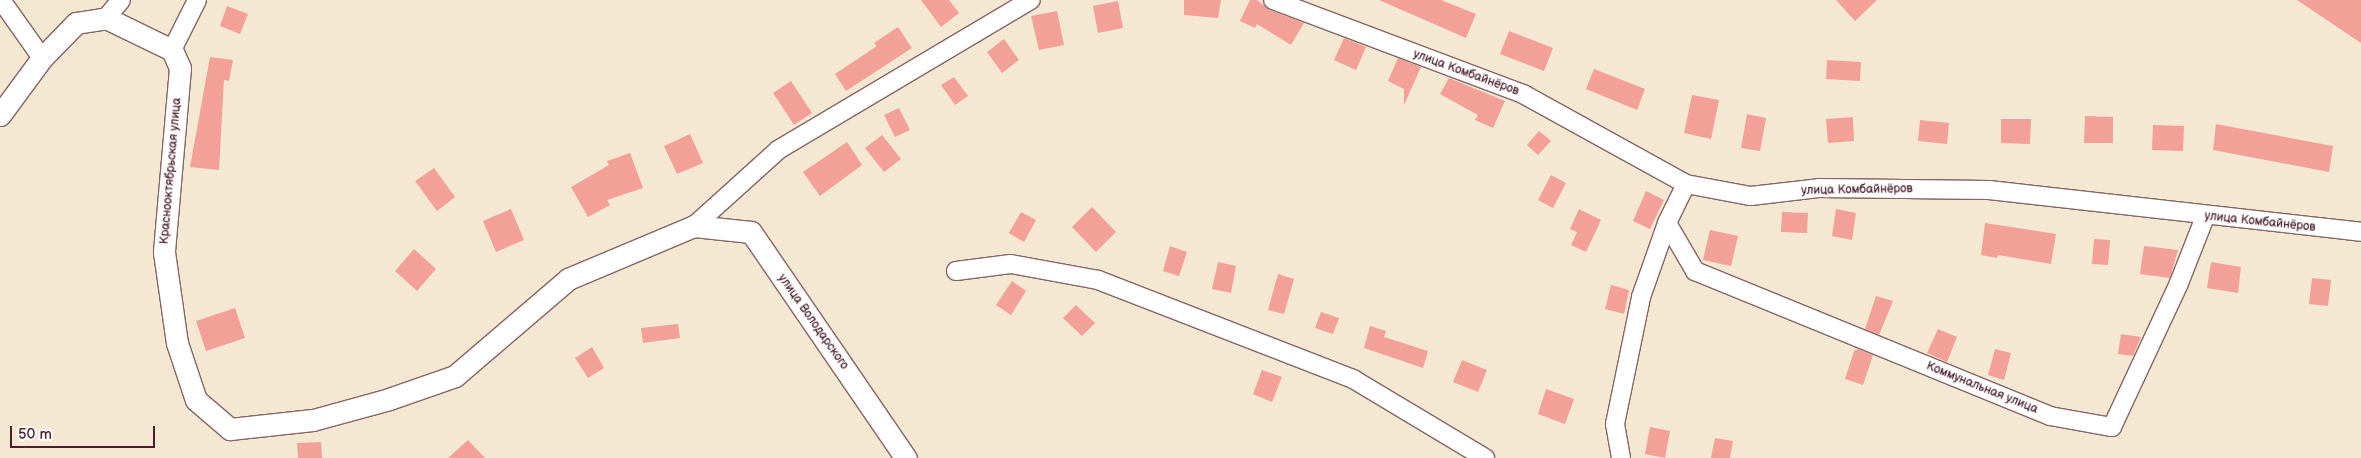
<!DOCTYPE html>
<html>
<head>
<meta charset="utf-8">
<style>
	body { margin:0 }
	#map { position:relative; width:2361px; height:458px; overflow:hidden; background:#f5e8d2; font-family:"Balsamiq Sans",sans-serif }
	div>[style] { position:absolute }
	[style*='--x'] { left:calc(var(--x)*1px); top:calc(var(--y)*1px); width:calc(var(--w)*1px); rotate:calc(var(--a)*1deg) }
	.building>* { inset:0; background:#f3a098 }
	.roads { filter:drop-shadow(1px 0 #866565) drop-shadow(-1px 0 #866565) drop-shadow(0 1px #866565) drop-shadow(0 -1px #866565) }
	.minor>* { height:18px; margin:-9px; padding:0 9px; transform-origin:9px; border-radius:9px; background:#fff }
	.tertiary>* { height:21px; margin:-10.5px; padding:0 10.5px; transform-origin:10.5px; border-radius:10.5px; background:#fff }
	span { translate:-50% -50%; white-space:nowrap; text-align:center; line-height:1.15; -webkit-text-stroke:4px #fff; paint-order:stroke }
	.street-label { font-size:12px; color:#4a1f2b }
	.scale { position:absolute; left:10px; top:426px; width:145px; height:22px; box-sizing:border-box; border:2px solid #4a1f2b; border-top:0; padding-left:6px; font-size:15px; line-height:18px; white-space:nowrap; color:#4a1f2b; -webkit-text-stroke:4px #fff; paint-order:stroke }
</style>
</head>
<body>
<div id="map">
	<div class="building">
		<div style="clip-path:polygon(921px 0,949px 0,959px 13px,941px 27px)"></div>
		<div style="clip-path:polygon(1184px 0,1221px 0,1218px 18px,1184px 15px)"></div>
		<div style="clip-path:polygon(1250px 0,1257px 0,1269px 10px,1304px 23px,1291px 45px,1257px 24px,1255px 28px,1240px 21px)"></div>
		<div style="clip-path:polygon(1379px 0,1441px 0,1476px 14px,1466px 38px)"></div>
		<div style="clip-path:polygon(1836px 0,1877px 0,1855px 21px)"></div>
		<div style="clip-path:polygon(2297px 0,2361px 0,2361px 43px)"></div>
		<div style="clip-path:polygon(1118px 1px,1123px 28px,1098px 33px,1093px 6px)"></div>
		<div style="clip-path:polygon(227px 6px,248px 14px,240px 34px,220px 26px)"></div>
		<div style="clip-path:polygon(1057px 11px,1064px 45px,1039px 50px,1031px 16px)"></div>
		<div style="clip-path:polygon(898px 27px,912px 48px,846px 91px,835px 74px,877px 46px,874px 43px)"></div>
		<div style="clip-path:polygon(1509px 31px,1553px 48px,1544px 71px,1500px 54px)"></div>
		<div style="clip-path:polygon(1344px 38px,1366px 47px,1356px 70px,1334px 60px)"></div>
		<div style="clip-path:polygon(1004px 39px,1019px 60px,1002px 73px,987px 52px)"></div>
		<div style="clip-path:polygon(210px 57px,233px 60px,229px 81px,224px 80px,219px 170px,190px 167px)"></div>
		<div style="clip-path:polygon(1398px 58px,1421px 67px,1404px 105px,1404px 89px,1388px 81px)"></div>
		<div style="clip-path:polygon(1827px 60px,1861px 62px,1860px 81px,1826px 79px)"></div>
		<div style="clip-path:polygon(1594px 69px,1645px 89px,1637px 110px,1586px 89px)"></div>
		<div style="clip-path:polygon(954px 77px,968px 96px,955px 105px,941px 85px)"></div>
		<div style="clip-path:polygon(1449px 78px,1505px 101px,1493px 128px,1475px 120px,1478px 115px,1440px 94px)"></div>
		<div style="clip-path:polygon(791px 81px,812px 113px,794px 125px,773px 93px)"></div>
		<div style="clip-path:polygon(1692px 95px,1719px 100px,1711px 139px,1684px 133px)"></div>
		<div style="clip-path:polygon(899px 108px,910px 130px,895px 137px,884px 115px)"></div>
		<div style="clip-path:polygon(1747px 114px,1766px 118px,1760px 151px,1741px 148px)"></div>
		<div style="clip-path:polygon(2085px 116px,2113px 117px,2113px 143px,2084px 143px)"></div>
		<div style="clip-path:polygon(1853px 117px,1854px 141px,1828px 143px,1826px 119px)"></div>
		<div style="clip-path:polygon(2001px 119px,2031px 119px,2030px 144px,2001px 143px)"></div>
		<div style="clip-path:polygon(1920px 120px,1949px 123px,1947px 144px,1918px 141px)"></div>
		<div style="clip-path:polygon(2216px 124px,2333px 146px,2329px 172px,2213px 150px)"></div>
		<div style="clip-path:polygon(2153px 125px,2184px 126px,2183px 151px,2152px 150px)"></div>
		<div style="clip-path:polygon(1539px 131px,1551px 141px,1538px 155px,1527px 145px)"></div>
		<div style="clip-path:polygon(690px 134px,703px 163px,677px 174px,664px 146px)"></div>
		<div style="clip-path:polygon(882px 135px,901px 159px,884px 172px,865px 148px)"></div>
		<div style="clip-path:polygon(847px 142px,862px 165px,820px 196px,803px 172px)"></div>
		<div style="clip-path:polygon(630px 153px,643px 188px,607px 200px,610px 205px,588px 217px,571px 187px,609px 165px,607px 161px)"></div>
		<div style="clip-path:polygon(434px 168px,455px 197px,437px 211px,415px 181px)"></div>
		<div style="clip-path:polygon(1551px 175px,1566px 183px,1553px 208px,1538px 200px)"></div>
		<div style="clip-path:polygon(1646px 191px,1664px 200px,1650px 229px,1633px 221px)"></div>
		<div style="clip-path:polygon(1092px 207px,1116px 232px,1096px 252px,1072px 227px)"></div>
		<div style="clip-path:polygon(511px 209px,524px 240px,496px 252px,483px 221px)"></div>
		<div style="clip-path:polygon(1579px 209px,1601px 220px,1586px 252px,1571px 245px,1577px 232px,1570px 229px)"></div>
		<div style="clip-path:polygon(1836px 209px,1856px 213px,1852px 240px,1832px 236px)"></div>
		<div style="clip-path:polygon(1021px 212px,1036px 220px,1024px 242px,1009px 233px)"></div>
		<div style="clip-path:polygon(1782px 212px,1808px 213px,1807px 233px,1781px 232px)"></div>
		<div style="clip-path:polygon(1985px 223px,2056px 234px,2051px 264px,1998px 255px,1997px 258px,1981px 255px)"></div>
		<div style="clip-path:polygon(1710px 230px,1738px 236px,1731px 266px,1703px 260px)"></div>
		<div style="clip-path:polygon(2094px 239px,2110px 240px,2108px 265px,2092px 264px)"></div>
		<div style="clip-path:polygon(1170px 246px,1187px 252px,1179px 276px,1163px 271px)"></div>
		<div style="clip-path:polygon(2144px 246px,2178px 250px,2170px 278px,2140px 274px)"></div>
		<div style="clip-path:polygon(414px 249px,436px 269px,417px 291px,395px 271px)"></div>
		<div style="clip-path:polygon(1218px 262px,1236px 266px,1231px 293px,1212px 289px)"></div>
		<div style="clip-path:polygon(2211px 262px,2241px 267px,2238px 293px,2207px 288px)"></div>
		<div style="clip-path:polygon(1278px 274px,1294px 279px,1284px 314px,1268px 310px)"></div>
		<div style="clip-path:polygon(2312px 278px,2331px 280px,2328px 306px,2309px 304px)"></div>
		<div style="clip-path:polygon(1012px 281px,1026px 291px,1011px 315px,996px 305px)"></div>
		<div style="clip-path:polygon(1611px 285px,1629px 290px,1624px 314px,1605px 309px)"></div>
		<div style="clip-path:polygon(1876px 296px,1893px 301px,1879px 335px,1865px 329px)"></div>
		<div style="clip-path:polygon(1076px 305px,1095px 323px,1082px 336px,1063px 318px)"></div>
		<div style="clip-path:polygon(235px 308px,245px 338px,206px 351px,196px 321px)"></div>
		<div style="clip-path:polygon(1321px 312px,1339px 318px,1333px 334px,1315px 328px)"></div>
		<div style="clip-path:polygon(678px 324px,680px 338px,643px 343px,641px 328px)"></div>
		<div style="clip-path:polygon(1370px 326px,1386px 331px,1384px 337px,1428px 351px,1423px 368px,1364px 348px)"></div>
		<div style="clip-path:polygon(1938px 329px,1957px 337px,1947px 362px,1927px 353px)"></div>
		<div style="clip-path:polygon(2121px 334px,2141px 337px,2133px 356px,2118px 354px)"></div>
		<div style="clip-path:polygon(592px 347px,604px 368px,588px 378px,575px 358px)"></div>
		<div style="clip-path:polygon(1858px 349px,1873px 355px,1863px 385px,1845px 379px,1854px 351px)"></div>
		<div style="clip-path:polygon(1995px 349px,2011px 353px,2004px 380px,1988px 375px)"></div>
		<div style="clip-path:polygon(1462px 360px,1487px 370px,1478px 392px,1453px 382px)"></div>
		<div style="clip-path:polygon(1262px 370px,1282px 377px,1272px 402px,1253px 394px)"></div>
		<div style="clip-path:polygon(1546px 389px,1574px 399px,1565px 424px,1538px 414px)"></div>
		<div style="clip-path:polygon(1650px 427px,1670px 431px,1665px 458px,1645px 454px)"></div>
		<div style="clip-path:polygon(1715px 438px,1733px 441px,1730px 458px,1711px 458px)"></div>
		<div style="clip-path:polygon(468px 440px,485px 458px,448px 458px)"></div>
		<div style="clip-path:polygon(321px 442px,322px 458px,298px 458px,297px 443px)"></div>
	</div>
	<div class="roads">
		<div class="minor">
			<div style="--x:1;--y:0;--w:71;--a:54.7"></div>
			<div style="--x:1273;--y:0;--w:267;--a:20.6"></div>
			<div style="--x:1523;--y:94;--w:186;--a:28.9"></div>
			<div style="--x:1686;--y:184;--w:66;--a:10.5"></div>
			<div style="--x:1751;--y:196;--w:68;--a:-6.7"></div>
			<div style="--x:1819;--y:188;--w:170;--a:0.7"></div>
			<div style="--x:1989;--y:190;--w:374;--a:6.4"></div>
			<div style="--x:106;--y:18;--w:23;--a:-50"></div>
			<div style="--x:172;--y:50;--w:56;--a:-63.4"></div>
			<div style="--x:1667;--y:223;--w:56;--a:59.7"></div>
			<div style="--x:1695;--y:271;--w:383;--a:22.2"></div>
			<div style="--x:2050;--y:416;--w:63;--a:10.1"></div>
			<div style="--x:2112;--y:427;--w:159;--a:-65"></div>
			<div style="--x:2179;--y:283;--w:71;--a:-68.5"></div>
			<div style="--x:694;--y:226;--w:113;--a:-42.1"></div>
			<div style="--x:778;--y:150;--w:294;--a:-30.7"></div>
			<div style="--x:956;--y:271;--w:55;--a:-7.3"></div>
			<div style="--x:1011;--y:264;--w:88;--a:10.4"></div>
			<div style="--x:1098;--y:280;--w:274;--a:21.2"></div>
			<div style="--x:1353;--y:379;--w:154;--a:30.9"></div>
			<div style="--x:1621;--y:458;--w:35;--a:-100"></div>
			<div style="--x:1615;--y:424;--w:130;--a:-78.4"></div>
			<div style="--x:1641;--y:297;--w:78;--a:-70.6"></div>
			<div style="--x:1667;--y:223;--w:43;--a:-64"></div>
		</div>
		<div class="tertiary">
			<div style="--x:0;--y:115;--w:71;--a:-53.6"></div>
			<div style="--x:42;--y:58;--w:49;--a:-45.8"></div>
			<div style="--x:76;--y:23;--w:30;--a:-9"></div>
			<div style="--x:106;--y:18;--w:73;--a:25.9"></div>
			<div style="--x:172;--y:50;--w:20;--a:66"></div>
			<div style="--x:180;--y:68;--w:185;--a:95"></div>
			<div style="--x:164;--y:252;--w:92;--a:81.9"></div>
			<div style="--x:177;--y:343;--w:60;--a:71.6"></div>
			<div style="--x:196;--y:400;--w:45;--a:40.5"></div>
			<div style="--x:230;--y:429;--w:83;--a:-6.2"></div>
			<div style="--x:313;--y:420;--w:79;--a:-15.4"></div>
			<div style="--x:389;--y:399;--w:70;--a:-19.2"></div>
			<div style="--x:455;--y:376;--w:149;--a:-40.6"></div>
			<div style="--x:568;--y:279;--w:137;--a:-22.8"></div>
			<div style="--x:694;--y:226;--w:57;--a:6"></div>
			<div style="--x:751;--y:232;--w:274;--a:55.6"></div>
		</div>
	</div>
	<div class="street-label">
		<span style="left:1466px;top:73px;rotate:20deg">улица Комбайнёров</span>
		<span style="left:171px;top:171px;rotate:-85deg">Краснооктябрьская улица</span>
		<span style="left:1857px;top:190px;rotate:-1deg">улица Комбайнёров</span>
		<span style="left:2260px;top:222px;rotate:6deg">улица Комбайнёров</span>
		<span style="left:813px;top:322px;rotate:55deg">улица Володарского</span>
		<span style="left:1982px;top:388px;rotate:22deg">Коммунальная улица</span>
	</div>
	<div class="scale">50 m</div>
</div>
</body>
</html>
